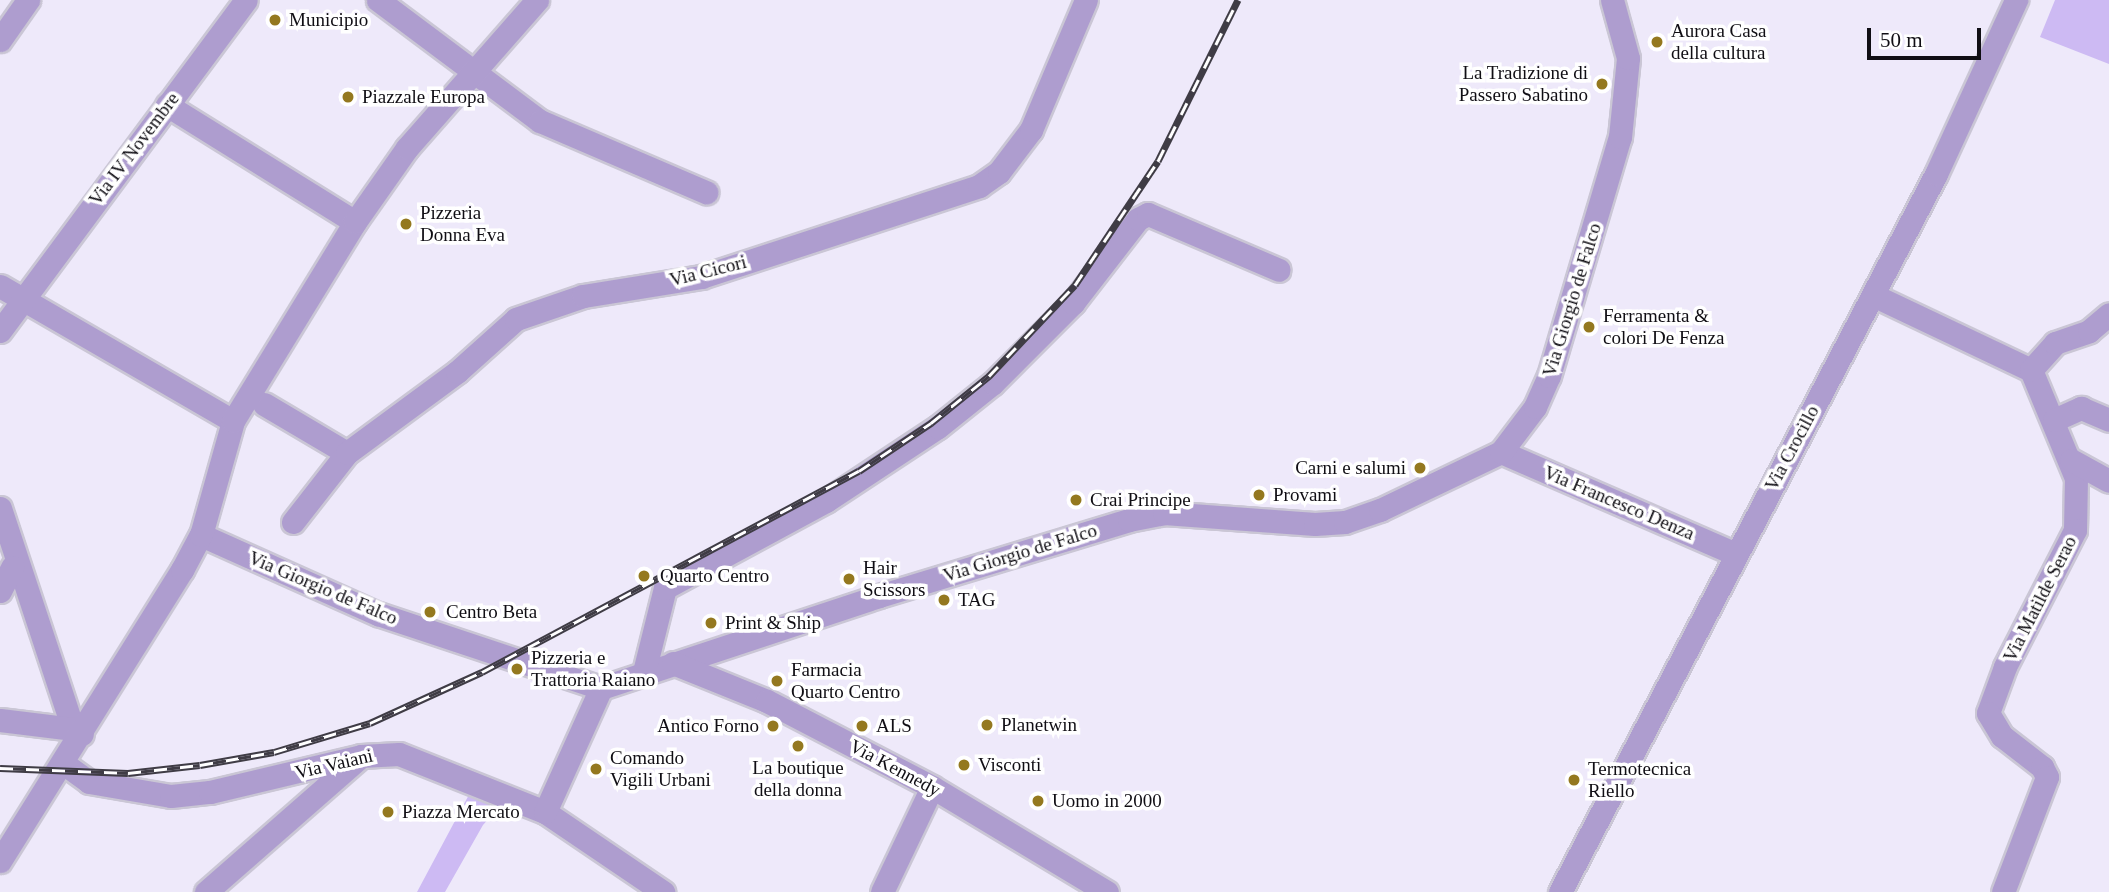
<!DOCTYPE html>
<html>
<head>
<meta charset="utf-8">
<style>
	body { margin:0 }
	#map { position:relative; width:2109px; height:892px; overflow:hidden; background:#eee9fa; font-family:Georgia,serif }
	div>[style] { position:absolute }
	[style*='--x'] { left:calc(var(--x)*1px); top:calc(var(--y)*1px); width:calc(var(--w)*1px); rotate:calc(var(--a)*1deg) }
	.green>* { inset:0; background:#cdbaf3 }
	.roads { filter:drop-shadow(2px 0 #cac6d5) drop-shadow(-2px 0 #cac6d5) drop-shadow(0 2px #cac6d5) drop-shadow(0 -2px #cac6d5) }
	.minor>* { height:23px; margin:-11.5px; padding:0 11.5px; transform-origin:11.5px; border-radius:11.5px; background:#ae9dcf }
	.rail>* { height:7px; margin-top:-3.5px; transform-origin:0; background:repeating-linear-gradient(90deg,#fff 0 13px,#3f3c45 0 26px); box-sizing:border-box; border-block:2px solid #3f3c45 }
	.dots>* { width:19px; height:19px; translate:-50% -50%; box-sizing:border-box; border:4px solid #fff; border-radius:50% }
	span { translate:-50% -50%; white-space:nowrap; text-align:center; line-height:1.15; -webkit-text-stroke:7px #fff; paint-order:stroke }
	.poi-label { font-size:19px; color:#100e14 }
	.left { translate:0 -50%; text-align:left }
	.right { translate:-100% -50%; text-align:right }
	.street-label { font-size:19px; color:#100e14 }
	.scale { position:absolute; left:1867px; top:28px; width:114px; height:32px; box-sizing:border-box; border:4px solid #100e14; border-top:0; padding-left:9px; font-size:21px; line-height:24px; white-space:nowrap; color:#100e14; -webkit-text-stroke:5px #fff; paint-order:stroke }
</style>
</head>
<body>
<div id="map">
	<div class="green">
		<div style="clip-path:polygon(2055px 0,2109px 0,2109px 64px,2040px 37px)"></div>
		<div style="clip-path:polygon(472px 789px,500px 806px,483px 825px,445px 892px,417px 892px)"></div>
	</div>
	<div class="roads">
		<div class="minor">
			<div style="--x:378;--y:0;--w:202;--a:36.8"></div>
			<div style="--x:540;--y:121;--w:181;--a:23.2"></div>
			<div style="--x:0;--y:40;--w:49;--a:-55"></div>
			<div style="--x:167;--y:105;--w:221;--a:31.9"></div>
			<div style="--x:0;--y:286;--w:269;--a:30.1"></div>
			<div style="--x:1873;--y:295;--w:175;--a:25.4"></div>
			<div style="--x:2031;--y:370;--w:117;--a:67.4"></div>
			<div style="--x:2076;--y:478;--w:52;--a:91.1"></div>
			<div style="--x:2075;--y:530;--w:154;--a:117.1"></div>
			<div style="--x:2005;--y:667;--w:49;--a:110.3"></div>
			<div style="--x:1988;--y:713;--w:27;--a:59"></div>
			<div style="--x:2002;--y:736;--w:51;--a:37.8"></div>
			<div style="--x:2042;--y:767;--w:11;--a:63"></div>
			<div style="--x:2047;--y:777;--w:123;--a:110.9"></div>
			<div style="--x:0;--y:331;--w:412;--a:-53.4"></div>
			<div style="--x:2031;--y:370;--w:36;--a:-48"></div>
			<div style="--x:2055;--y:343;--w:36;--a:-19"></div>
			<div style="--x:2089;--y:331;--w:26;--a:-40"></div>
			<div style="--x:264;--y:404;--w:96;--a:30.6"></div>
			<div style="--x:2054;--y:420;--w:30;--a:-24"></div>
			<div style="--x:2081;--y:408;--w:30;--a:23"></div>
			<div style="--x:1501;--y:452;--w:256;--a:23.5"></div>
			<div style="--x:2071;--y:460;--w:43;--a:28.9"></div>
			<div style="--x:0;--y:508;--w:233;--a:71.7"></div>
			<div style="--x:73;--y:729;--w:10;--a:29"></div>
			<div style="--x:293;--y:522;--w:88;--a:-52"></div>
			<div style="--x:347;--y:453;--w:137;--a:-36.4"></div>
			<div style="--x:457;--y:372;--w:79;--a:-41.9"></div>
			<div style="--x:516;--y:319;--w:71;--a:-18.9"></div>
			<div style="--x:583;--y:296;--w:120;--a:-9.1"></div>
			<div style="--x:701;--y:277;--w:293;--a:-18.1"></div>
			<div style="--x:979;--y:186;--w:24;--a:-35"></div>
			<div style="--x:999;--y:172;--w:53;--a:-52.7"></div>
			<div style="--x:1031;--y:130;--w:141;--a:-67.1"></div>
			<div style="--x:201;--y:535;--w:194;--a:24.1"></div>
			<div style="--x:378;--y:614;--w:235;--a:18.4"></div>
			<div style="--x:601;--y:688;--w:293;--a:-18.3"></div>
			<div style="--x:879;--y:596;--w:261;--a:-16.9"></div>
			<div style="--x:1129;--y:520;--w:36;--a:-11"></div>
			<div style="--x:1164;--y:513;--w:151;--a:4.2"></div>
			<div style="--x:1315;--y:524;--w:30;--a:-4"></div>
			<div style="--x:1345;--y:522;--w:37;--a:-19"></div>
			<div style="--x:1380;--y:510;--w:134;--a:-25.6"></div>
			<div style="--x:1501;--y:452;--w:56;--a:-52.9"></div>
			<div style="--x:1535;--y:407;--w:34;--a:-66"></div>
			<div style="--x:1549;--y:376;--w:249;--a:-73.5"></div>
			<div style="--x:1620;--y:137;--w:79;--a:-84.2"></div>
			<div style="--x:1628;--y:58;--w:60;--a:-105.4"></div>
			<div style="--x:0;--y:591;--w:27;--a:-63"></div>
			<div style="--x:673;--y:663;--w:101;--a:22"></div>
			<div style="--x:767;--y:701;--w:186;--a:27.5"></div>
			<div style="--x:932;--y:787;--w:204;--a:31"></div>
			<div style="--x:644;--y:672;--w:87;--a:-76"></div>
			<div style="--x:665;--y:588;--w:183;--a:-28.4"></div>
			<div style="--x:826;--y:501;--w:134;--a:-33.5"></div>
			<div style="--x:938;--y:427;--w:70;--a:-38.7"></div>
			<div style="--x:993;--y:383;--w:113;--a:-45"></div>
			<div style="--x:1073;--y:303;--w:106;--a:-52.3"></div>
			<div style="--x:1138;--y:219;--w:11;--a:-27"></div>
			<div style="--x:1148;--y:214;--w:142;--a:23.1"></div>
			<div style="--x:0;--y:720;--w:74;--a:7"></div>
			<div style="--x:63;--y:763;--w:32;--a:36"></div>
			<div style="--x:89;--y:782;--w:83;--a:9.7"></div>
			<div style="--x:171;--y:796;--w:39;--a:-6"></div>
			<div style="--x:210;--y:792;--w:155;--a:-13.4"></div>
			<div style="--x:361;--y:756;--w:38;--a:-3"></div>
			<div style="--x:399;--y:754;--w:157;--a:21.7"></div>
			<div style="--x:545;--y:812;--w:143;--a:34.1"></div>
			<div style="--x:545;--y:812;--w:136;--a:-65.7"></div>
			<div style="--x:0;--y:861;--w:343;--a:-58"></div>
			<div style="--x:182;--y:570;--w:40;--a:-62"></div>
			<div style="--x:201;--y:535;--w:118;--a:-74.3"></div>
			<div style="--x:233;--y:421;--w:233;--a:-58.5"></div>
			<div style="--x:355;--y:222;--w:90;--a:-54.9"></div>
			<div style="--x:407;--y:148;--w:197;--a:-48.7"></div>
			<div style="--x:206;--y:892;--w:203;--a:-41.2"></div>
			<div style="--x:882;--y:892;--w:116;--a:-64.5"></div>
			<div style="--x:1560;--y:892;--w:810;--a:-62.36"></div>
			<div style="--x:1936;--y:174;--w:192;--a:-65.3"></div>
		</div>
	</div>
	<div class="rail">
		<div style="--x:0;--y:768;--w:128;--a:2.2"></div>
		<div style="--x:128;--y:773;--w:72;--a:-6.3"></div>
		<div style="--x:200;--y:765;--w:75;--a:-10"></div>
		<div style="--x:274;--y:752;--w:100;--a:-16.8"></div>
		<div style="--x:370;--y:723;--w:123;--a:-24.5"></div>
		<div style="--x:482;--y:672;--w:427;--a:-28.1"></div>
		<div style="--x:859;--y:471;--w:87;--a:-33.7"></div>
		<div style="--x:931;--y:423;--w:75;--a:-39"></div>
		<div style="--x:989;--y:376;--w:125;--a:-46.6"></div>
		<div style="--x:1075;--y:285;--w:149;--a:-56.2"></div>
		<div style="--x:1158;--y:161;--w:180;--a:-63.6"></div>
	</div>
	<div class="dots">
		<div style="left:275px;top:20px;background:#94781f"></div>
		<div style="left:1657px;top:42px;background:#94781f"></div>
		<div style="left:1602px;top:84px;background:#94781f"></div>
		<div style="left:348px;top:97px;background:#94781f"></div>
		<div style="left:406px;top:224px;background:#94781f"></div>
		<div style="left:1589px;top:327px;background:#94781f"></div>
		<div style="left:1420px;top:468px;background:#94781f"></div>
		<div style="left:1259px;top:495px;background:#94781f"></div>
		<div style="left:1076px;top:500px;background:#94781f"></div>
		<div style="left:644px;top:576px;background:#94781f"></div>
		<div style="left:849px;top:579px;background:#94781f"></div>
		<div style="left:944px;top:600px;background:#94781f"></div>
		<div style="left:430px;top:612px;background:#94781f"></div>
		<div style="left:711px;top:623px;background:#94781f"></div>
		<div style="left:517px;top:669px;background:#94781f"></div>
		<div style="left:777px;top:681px;background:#94781f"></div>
		<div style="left:987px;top:725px;background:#94781f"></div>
		<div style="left:773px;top:726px;background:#94781f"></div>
		<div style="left:862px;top:726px;background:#94781f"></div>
		<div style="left:798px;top:746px;background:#94781f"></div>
		<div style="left:964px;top:765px;background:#94781f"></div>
		<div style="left:596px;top:769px;background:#94781f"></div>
		<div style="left:1574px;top:780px;background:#94781f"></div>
		<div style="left:1038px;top:801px;background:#94781f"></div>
		<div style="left:388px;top:812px;background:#94781f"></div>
	</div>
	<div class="poi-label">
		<span class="left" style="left:289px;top:20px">Municipio</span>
		<span class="left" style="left:1671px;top:42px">Aurora Casa<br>della cultura</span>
		<span class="right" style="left:1588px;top:84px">La Tradizione di<br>Passero Sabatino</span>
		<span class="left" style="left:362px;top:97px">Piazzale Europa</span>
		<span class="left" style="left:420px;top:224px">Pizzeria<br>Donna Eva</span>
		<span class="left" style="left:1603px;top:327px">Ferramenta &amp;<br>colori De Fenza</span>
		<span class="right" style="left:1406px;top:468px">Carni e salumi</span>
		<span class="left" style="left:1273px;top:495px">Provami</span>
		<span class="left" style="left:1090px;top:500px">Crai Principe</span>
		<span class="left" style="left:863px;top:579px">Hair<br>Scissors</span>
		<span class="left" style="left:660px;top:576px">Quarto Centro</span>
		<span class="left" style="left:958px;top:600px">TAG</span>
		<span class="left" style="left:446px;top:612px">Centro Beta</span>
		<span class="left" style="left:725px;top:623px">Print &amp; Ship</span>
		<span class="left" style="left:531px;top:669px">Pizzeria e<br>Trattoria Raiano</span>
		<span class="left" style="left:791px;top:681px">Farmacia<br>Quarto Centro</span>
		<span class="left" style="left:1001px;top:725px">Planetwin</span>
		<span class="right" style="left:759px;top:726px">Antico Forno</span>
		<span class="left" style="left:876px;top:726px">ALS</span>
		<span class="left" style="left:610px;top:769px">Comando<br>Vigili Urbani</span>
		<span class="left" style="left:978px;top:765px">Visconti</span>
		<span style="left:798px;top:779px">La boutique<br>della donna</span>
		<span class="left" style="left:1588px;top:780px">Termotecnica<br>Riello</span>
		<span class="left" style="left:1052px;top:801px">Uomo in 2000</span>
		<span class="left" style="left:402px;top:812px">Piazza Mercato</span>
	</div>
	<div class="street-label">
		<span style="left:134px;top:149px;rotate:-53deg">Via IV Novembre</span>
		<span style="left:708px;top:271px;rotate:-14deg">Via Cicori</span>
		<span style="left:1572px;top:300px;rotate:-73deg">Via Giorgio de Falco</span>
		<span style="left:1792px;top:448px;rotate:-62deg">Via Crocillo</span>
		<span style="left:1619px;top:503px;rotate:23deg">Via Francesco Denza</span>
		<span style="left:1020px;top:553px;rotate:-17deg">Via Giorgio de Falco</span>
		<span style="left:323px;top:588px;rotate:23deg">Via Giorgio de Falco</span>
		<span style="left:2040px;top:599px;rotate:-63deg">Via Matilde Serao</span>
		<span style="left:334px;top:764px;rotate:-13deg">Via Vaiani</span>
		<span style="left:895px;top:768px;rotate:28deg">Via Kennedy</span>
	</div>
	<div class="scale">50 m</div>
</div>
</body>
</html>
